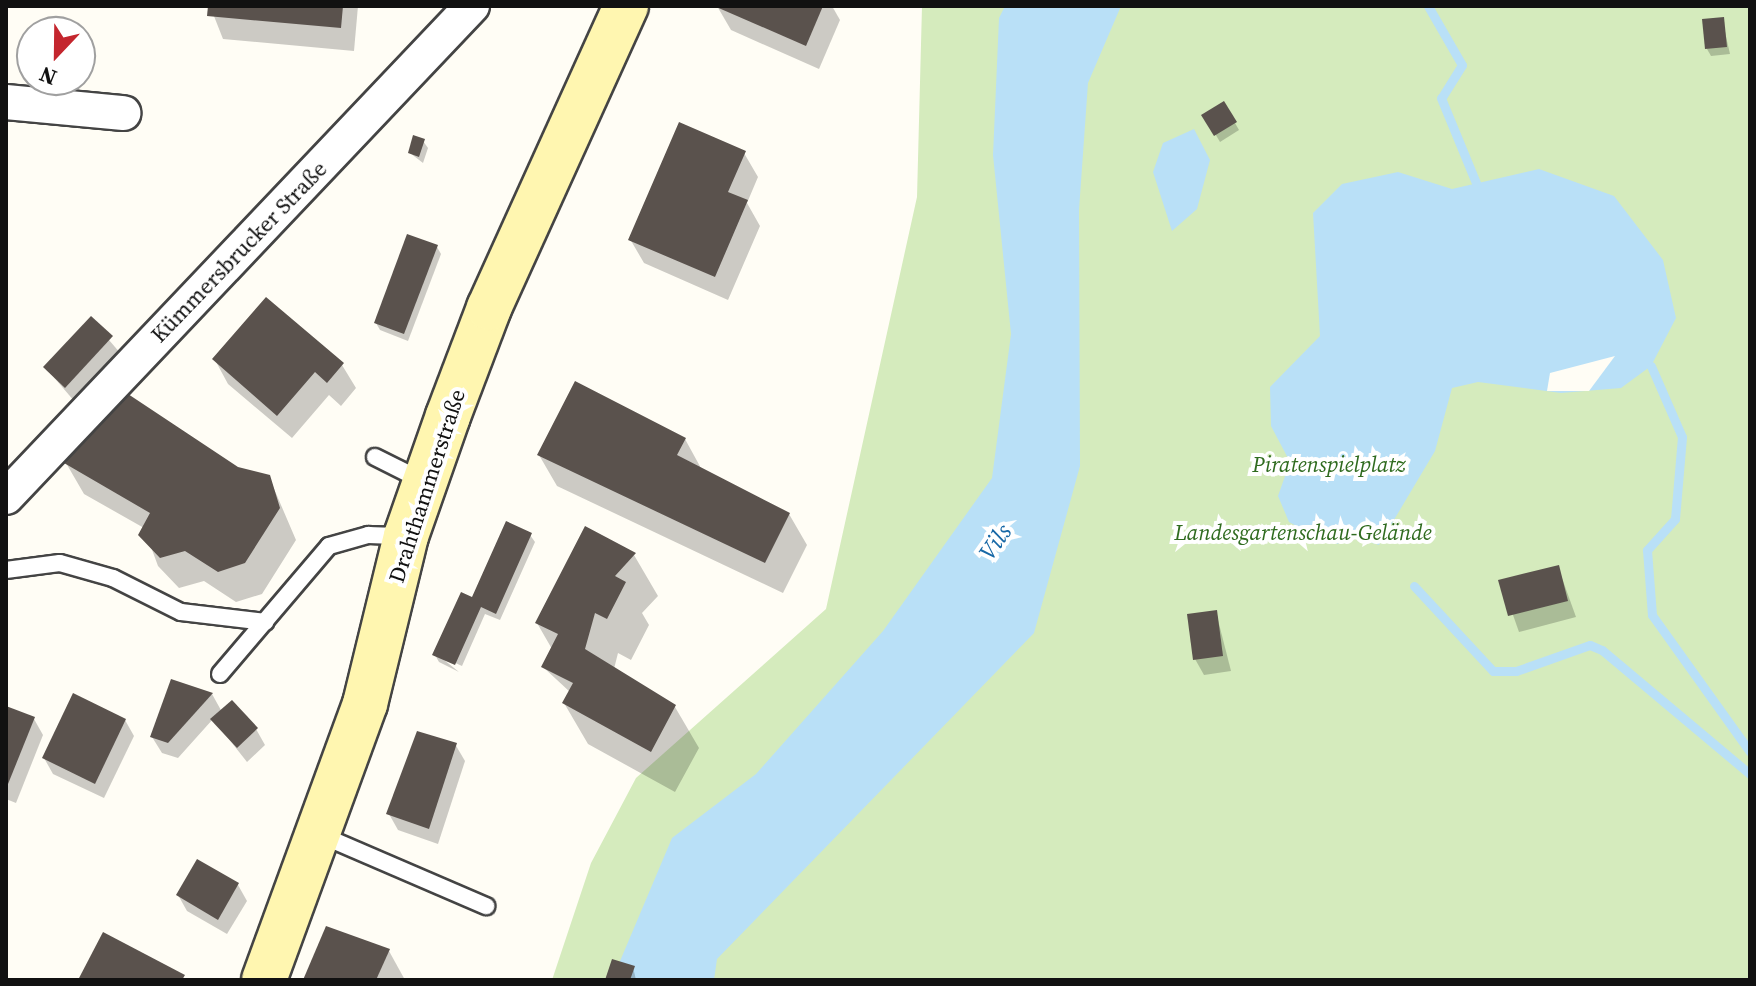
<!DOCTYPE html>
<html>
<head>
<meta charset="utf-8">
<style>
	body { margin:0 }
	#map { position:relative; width:1756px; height:986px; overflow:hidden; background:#fffdf5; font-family:"Source Serif 4",serif }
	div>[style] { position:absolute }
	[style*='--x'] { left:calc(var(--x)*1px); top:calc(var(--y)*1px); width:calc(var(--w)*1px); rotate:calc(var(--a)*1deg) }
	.green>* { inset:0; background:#d5ebbd }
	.water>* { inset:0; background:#b9e0f7 }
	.pier>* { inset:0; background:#fffdf5 }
	.shadow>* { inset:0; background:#0003 }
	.stream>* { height:9px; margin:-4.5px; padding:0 4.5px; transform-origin:4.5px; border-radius:4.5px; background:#b9e0f7 }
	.building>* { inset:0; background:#5a524d }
	.roads { filter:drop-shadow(2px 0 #444) drop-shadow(-2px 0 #444) drop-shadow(0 2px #444) drop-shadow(0 -2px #444) }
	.service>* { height:16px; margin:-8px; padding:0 8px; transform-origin:8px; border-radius:8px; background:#fff }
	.minor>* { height:34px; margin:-17px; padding:0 17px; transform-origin:17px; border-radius:17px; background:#fff }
	.secondary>* { height:44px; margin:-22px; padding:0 22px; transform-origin:22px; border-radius:22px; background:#fff6b0 }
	span { translate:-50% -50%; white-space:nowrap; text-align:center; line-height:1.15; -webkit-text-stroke:8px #fff; paint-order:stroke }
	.street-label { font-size:22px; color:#111 }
	.park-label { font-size:22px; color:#2f6b1f; font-style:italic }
	.water-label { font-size:24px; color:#1768a6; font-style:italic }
	.frame { position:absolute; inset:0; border:8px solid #111; pointer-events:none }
	.north { position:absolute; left:16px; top:16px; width:80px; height:80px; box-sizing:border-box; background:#fff; border:2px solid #a0a0a0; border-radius:50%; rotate:202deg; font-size:22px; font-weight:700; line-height:32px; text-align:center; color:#111 }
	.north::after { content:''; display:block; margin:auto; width:28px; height:36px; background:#c4262e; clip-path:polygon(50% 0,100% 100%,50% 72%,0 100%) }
</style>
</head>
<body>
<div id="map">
	<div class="green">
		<div style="clip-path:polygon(922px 6px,1750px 6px,1750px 980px,552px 980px,591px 863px,636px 778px,826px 609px,917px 197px)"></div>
	</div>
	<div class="water">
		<div style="clip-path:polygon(1005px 6px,1121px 6px,1088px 83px,1079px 210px,1080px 466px,1034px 633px,717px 959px,714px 980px,612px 980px,672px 838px,756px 774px,883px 631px,992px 478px,1011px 334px,993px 155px,999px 18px)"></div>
		<div style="clip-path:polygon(1194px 129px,1210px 160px,1197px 209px,1172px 231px,1153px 172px,1163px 143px)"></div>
		<div style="clip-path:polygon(1539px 169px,1614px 196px,1663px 260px,1676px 318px,1651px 366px,1621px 388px,1561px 393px,1478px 382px,1452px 388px,1435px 451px,1379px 545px,1352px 537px,1337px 544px,1321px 521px,1302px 529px,1289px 522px,1278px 496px,1290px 462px,1271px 426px,1270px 387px,1320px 336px,1313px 213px,1342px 184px,1398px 172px,1452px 189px)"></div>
	</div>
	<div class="pier">
		<div style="clip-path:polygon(1615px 356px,1589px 391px,1547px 391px,1550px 373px)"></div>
	</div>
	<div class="shadow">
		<div style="clip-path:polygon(210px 6px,358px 6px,354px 51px,223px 39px)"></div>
		<div style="clip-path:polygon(717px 6px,832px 6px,840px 20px,819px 69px,731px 30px)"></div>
		<div style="clip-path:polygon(1722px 19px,1730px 54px,1711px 56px,1707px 49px)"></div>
		<div style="clip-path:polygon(1224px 104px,1239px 130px,1220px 142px,1204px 115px)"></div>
		<div style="clip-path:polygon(423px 141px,428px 148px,423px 163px,410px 153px)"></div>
		<div style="clip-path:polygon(744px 153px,758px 177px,747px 203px,760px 226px,728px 300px,644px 263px,630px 239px)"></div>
		<div style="clip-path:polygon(437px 247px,441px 254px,408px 341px,380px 330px,376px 323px)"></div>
		<div style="clip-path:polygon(91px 319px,121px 354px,75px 402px,45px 367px)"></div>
		<div style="clip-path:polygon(215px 360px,342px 365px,356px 388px,341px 406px,329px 395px,292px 438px,228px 384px)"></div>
		<div style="clip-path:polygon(685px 439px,702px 470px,789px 514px,807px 545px,783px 593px,557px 486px,539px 455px)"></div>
		<div style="clip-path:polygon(66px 463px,269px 477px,296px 540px,262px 594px,236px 602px,204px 581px,179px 588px,158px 566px,144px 528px,84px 494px)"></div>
		<div style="clip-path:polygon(530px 535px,535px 542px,500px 620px,485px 614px,462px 666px,438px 655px,459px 672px,439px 662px,435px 655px,473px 600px)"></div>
		<div style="clip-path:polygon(634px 555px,658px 596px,642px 613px,649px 625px,631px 660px,618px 653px,613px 673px,675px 707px,699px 748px,675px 792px,588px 744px,564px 703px,570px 692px,543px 667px,552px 649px,537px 623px)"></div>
		<div style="clip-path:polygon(1558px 567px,1576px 617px,1519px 632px,1501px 581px)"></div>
		<div style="clip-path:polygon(1216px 612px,1231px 671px,1204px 675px,1195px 659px)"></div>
		<div style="clip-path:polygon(212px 694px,222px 712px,256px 729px,265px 745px,247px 762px,213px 719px,178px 758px,162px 753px,152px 737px)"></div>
		<div style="clip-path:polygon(6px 708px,34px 719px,43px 735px,16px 803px,6px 799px)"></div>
		<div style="clip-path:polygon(125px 720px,134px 736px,104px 798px,53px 774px,44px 758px)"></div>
		<div style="clip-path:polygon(455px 744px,465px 761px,438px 844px,398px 830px,389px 814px)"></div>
		<div style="clip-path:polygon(238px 885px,247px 901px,227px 934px,187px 911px,178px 895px)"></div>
		<div style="clip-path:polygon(389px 951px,405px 980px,305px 980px)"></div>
		<div style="clip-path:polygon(633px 967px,636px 980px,607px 980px)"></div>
	</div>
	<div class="stream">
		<div style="--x:1428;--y:6;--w:68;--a:60"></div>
		<div style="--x:1462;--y:65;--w:39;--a:122"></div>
		<div style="--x:1441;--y:98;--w:92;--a:67.6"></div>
		<div style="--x:1651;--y:366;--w:77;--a:66.4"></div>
		<div style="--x:1682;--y:437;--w:82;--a:94.9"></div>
		<div style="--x:1675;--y:519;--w:42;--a:132.1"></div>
		<div style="--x:1647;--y:550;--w:65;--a:85.6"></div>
		<div style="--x:1652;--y:615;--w:168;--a:54.4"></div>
		<div style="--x:1414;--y:586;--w:116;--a:47.1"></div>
		<div style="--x:1493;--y:671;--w:23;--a:0"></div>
		<div style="--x:1516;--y:671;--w:78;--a:-19.4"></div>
		<div style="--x:1590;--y:645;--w:13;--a:23"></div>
		<div style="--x:1602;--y:650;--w:193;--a:40"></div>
	</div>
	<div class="building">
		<div style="clip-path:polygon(208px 6px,343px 6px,341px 28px,207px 16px)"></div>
		<div style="clip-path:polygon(714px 6px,823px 6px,806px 46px)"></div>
		<div style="clip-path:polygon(1724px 17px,1727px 47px,1705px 49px,1702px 19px)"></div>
		<div style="clip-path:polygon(1224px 101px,1237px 122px,1214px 136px,1201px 115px)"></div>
		<div style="clip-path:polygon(679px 122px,746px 151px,728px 192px,748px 200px,715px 277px,628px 240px)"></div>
		<div style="clip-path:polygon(413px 135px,425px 139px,419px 157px,408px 153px)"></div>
		<div style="clip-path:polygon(407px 234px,438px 245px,404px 334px,374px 323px)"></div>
		<div style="clip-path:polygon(266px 297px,344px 363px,327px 383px,315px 372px,277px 416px,212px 359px)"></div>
		<div style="clip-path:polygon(91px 316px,113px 336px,65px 388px,43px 367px)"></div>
		<div style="clip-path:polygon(575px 381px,686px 438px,677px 455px,790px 513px,765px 563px,537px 455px)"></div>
		<div style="clip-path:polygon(128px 394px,238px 467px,270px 475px,280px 508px,245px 563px,218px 572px,185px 551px,160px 558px,138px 535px,150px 513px,64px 463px)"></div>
		<div style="clip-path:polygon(506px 521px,532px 533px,496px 614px,481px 607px,455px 665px,432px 655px,461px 592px,472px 597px)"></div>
		<div style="clip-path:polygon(585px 526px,636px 553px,615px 576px,626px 582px,607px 619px,595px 613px,585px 649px,676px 705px,651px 752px,562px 703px,573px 683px,541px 667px,558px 634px,535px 623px)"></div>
		<div style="clip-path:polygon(1559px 565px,1568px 601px,1508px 616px,1498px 580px)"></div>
		<div style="clip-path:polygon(1217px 610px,1223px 656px,1193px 660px,1187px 614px)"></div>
		<div style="clip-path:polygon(171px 679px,213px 693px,168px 743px,150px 737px)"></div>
		<div style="clip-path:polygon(73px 693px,126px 719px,95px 784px,42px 758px)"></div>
		<div style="clip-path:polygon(232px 700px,258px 728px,237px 748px,210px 719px)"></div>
		<div style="clip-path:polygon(6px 706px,35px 717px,6px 789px)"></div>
		<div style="clip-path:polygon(417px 731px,457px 743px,429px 829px,386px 814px)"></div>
		<div style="clip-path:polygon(197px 859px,239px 883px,218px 920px,176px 895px)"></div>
		<div style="clip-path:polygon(326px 926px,390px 949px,376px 980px,303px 980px)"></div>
		<div style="clip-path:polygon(103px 932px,185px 975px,182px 980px,78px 980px)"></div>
		<div style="clip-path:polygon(612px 959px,635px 966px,630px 980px,605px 980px)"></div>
	</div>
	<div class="roads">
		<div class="service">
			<div style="--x:375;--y:457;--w:54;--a:26.6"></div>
			<div style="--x:6;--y:570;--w:54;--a:-7.4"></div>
			<div style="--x:60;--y:563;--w:55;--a:15.8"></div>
			<div style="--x:113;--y:578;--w:76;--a:26.6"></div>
			<div style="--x:181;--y:612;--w:85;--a:6.8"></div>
			<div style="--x:220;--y:674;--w:168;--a:-49.6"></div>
			<div style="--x:329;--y:546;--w:41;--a:-15.8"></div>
			<div style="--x:368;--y:535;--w:36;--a:2"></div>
			<div style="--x:321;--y:835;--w:180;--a:23.3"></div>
		</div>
		<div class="minor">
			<div style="--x:6;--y:102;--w:118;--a:5.4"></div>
			<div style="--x:6;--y:497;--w:677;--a:-46.5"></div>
		</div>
		<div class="secondary">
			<div style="--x:264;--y:980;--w:294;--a:-69.9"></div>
			<div style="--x:365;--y:704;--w:173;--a:-76.3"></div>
			<div style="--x:406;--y:536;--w:127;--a:-70.7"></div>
			<div style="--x:448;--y:416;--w:116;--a:-69.2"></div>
			<div style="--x:489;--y:308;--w:332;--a:-65.6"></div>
		</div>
	</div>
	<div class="street-label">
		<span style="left:239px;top:252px;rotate:-46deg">Kümmersbrucker Straße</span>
		<span style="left:427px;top:486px;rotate:-72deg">Drahthammerstraße</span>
	</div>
	<div class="park-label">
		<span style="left:1329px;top:465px">Piratenspielplatz</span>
		<span style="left:1303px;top:533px">Landesgartenschau-Gelände</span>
	</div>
	<div class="water-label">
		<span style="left:995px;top:542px;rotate:-55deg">Vils</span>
	</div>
	<div class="frame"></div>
	<div class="north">N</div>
</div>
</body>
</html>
